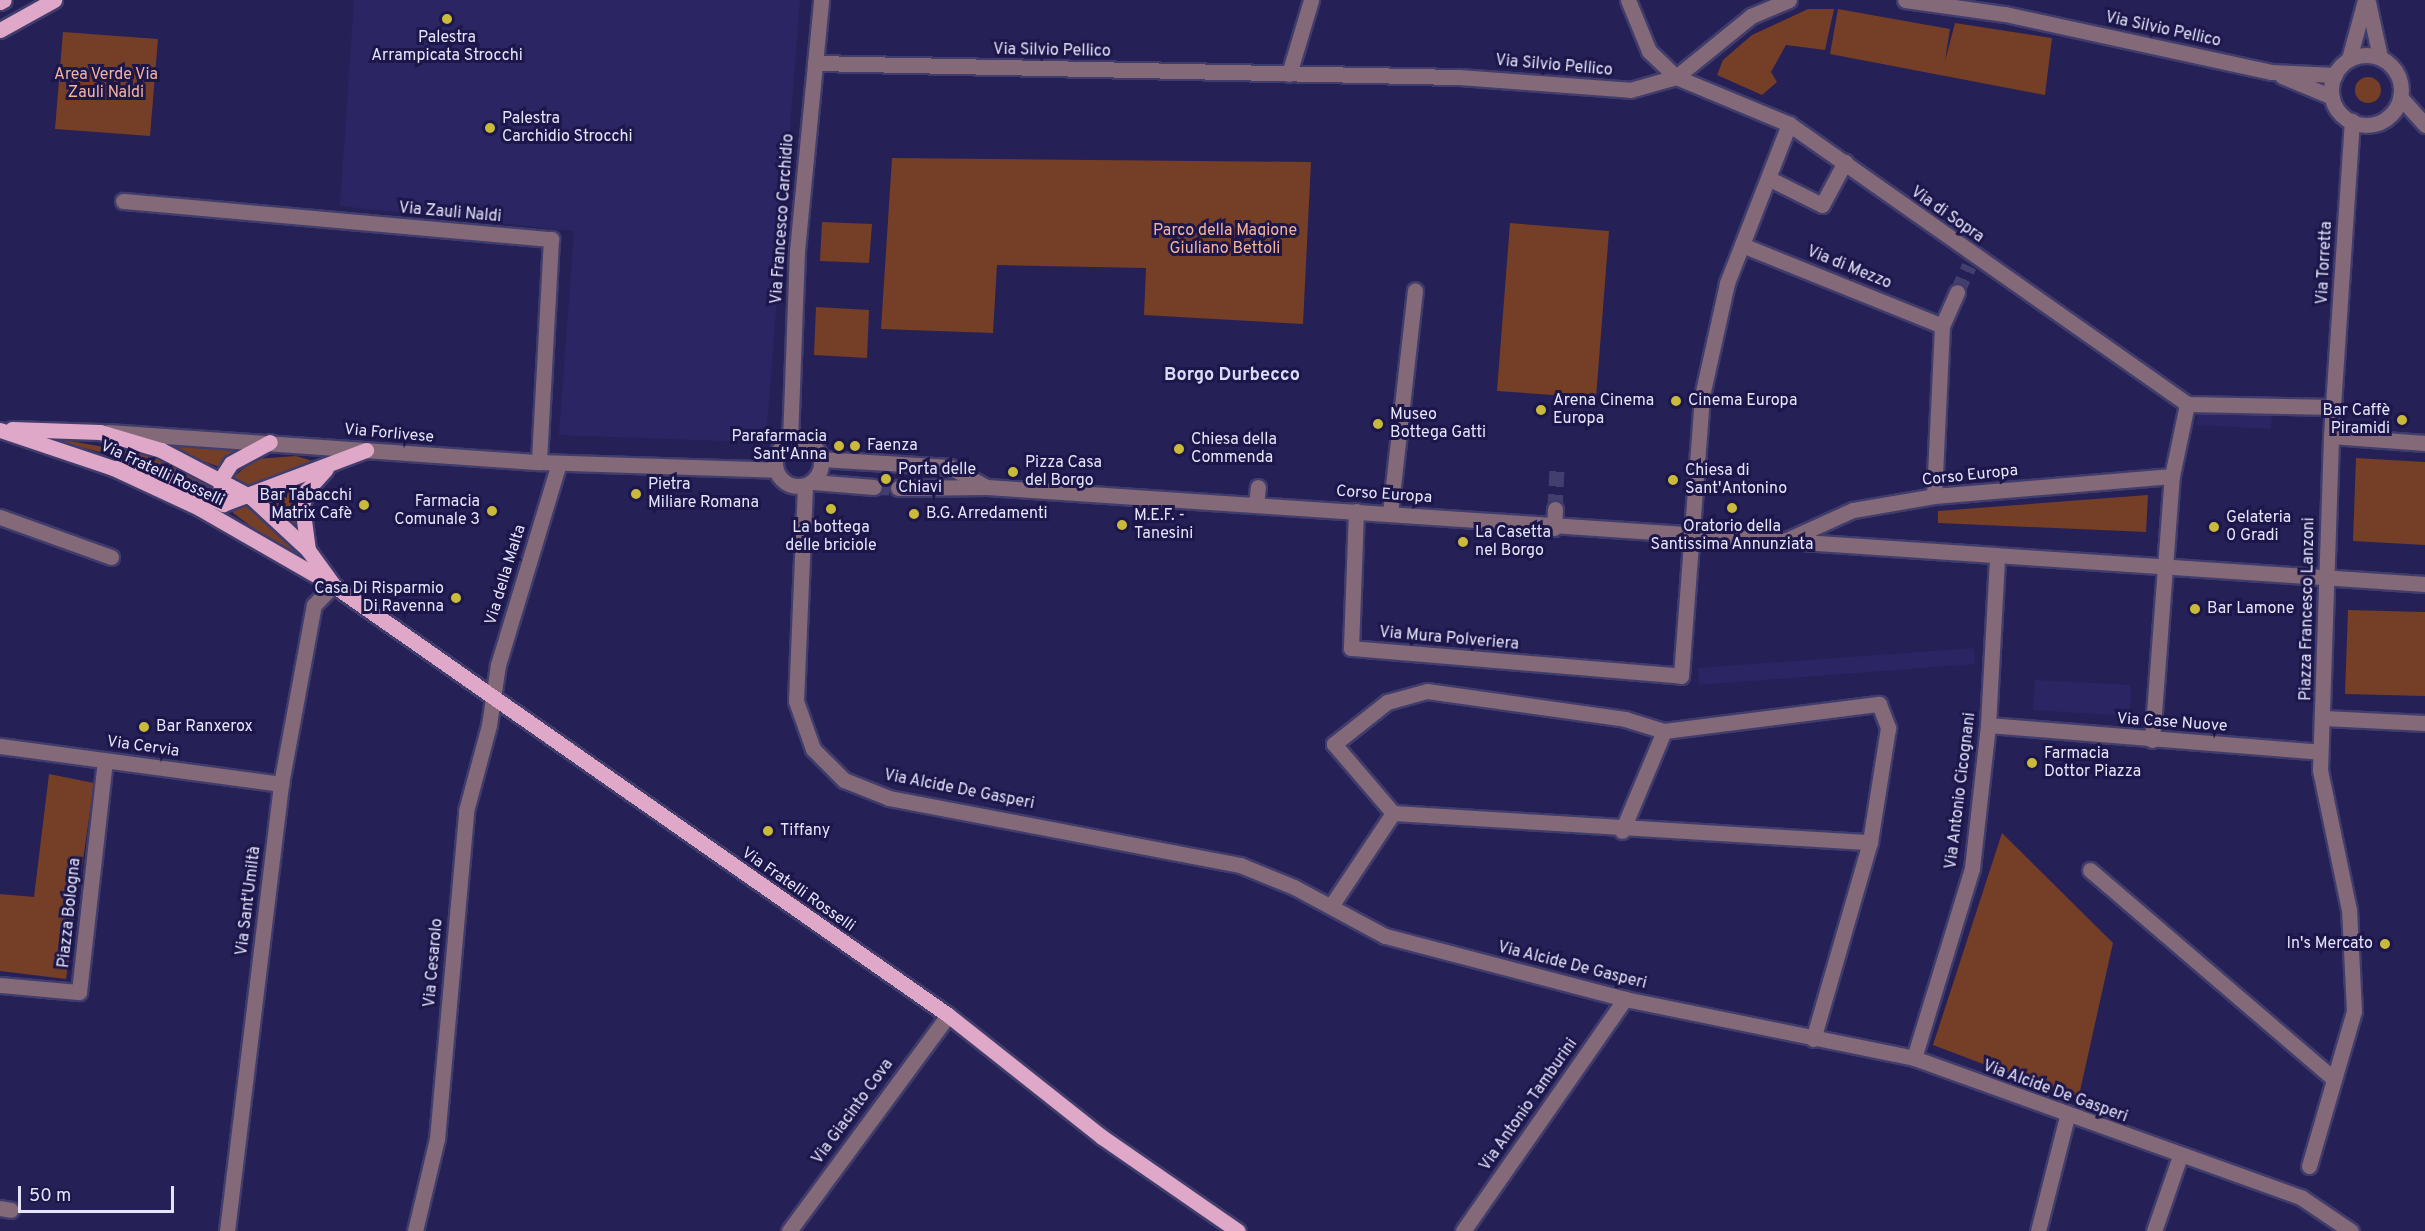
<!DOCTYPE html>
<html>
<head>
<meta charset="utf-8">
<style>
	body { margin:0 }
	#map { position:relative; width:2425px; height:1231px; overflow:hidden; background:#252055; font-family:Overpass,sans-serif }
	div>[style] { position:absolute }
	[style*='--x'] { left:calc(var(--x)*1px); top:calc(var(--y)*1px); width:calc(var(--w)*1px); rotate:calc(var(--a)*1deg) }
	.built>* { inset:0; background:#2b2663 }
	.green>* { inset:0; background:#753e27 }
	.round { border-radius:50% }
	.minor-tunnel>* { height:15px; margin-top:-7.5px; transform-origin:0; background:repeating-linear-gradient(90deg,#423e6e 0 15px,transparent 0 23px) }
	.roads { filter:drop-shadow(2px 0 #403c6c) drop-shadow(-2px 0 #403c6c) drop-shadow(0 2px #403c6c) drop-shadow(0 -2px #403c6c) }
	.minor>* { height:15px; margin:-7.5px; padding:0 7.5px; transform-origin:7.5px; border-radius:7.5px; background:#846979 }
	.minor>.ring { margin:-7.5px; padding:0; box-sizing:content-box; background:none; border:15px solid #846979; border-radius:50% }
	.major>* { height:15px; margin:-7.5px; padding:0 7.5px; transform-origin:7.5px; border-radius:7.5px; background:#dfa7c8 }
	.dots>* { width:16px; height:16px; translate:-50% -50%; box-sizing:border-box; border:3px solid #1c164a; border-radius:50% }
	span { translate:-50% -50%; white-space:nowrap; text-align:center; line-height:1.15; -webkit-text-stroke:6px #1c164a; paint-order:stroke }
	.street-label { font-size:16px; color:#e4e5fa }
	.poi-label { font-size:16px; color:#e4e5fa }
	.left { translate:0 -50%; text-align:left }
	.right { translate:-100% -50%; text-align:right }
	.park-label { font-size:16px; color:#f3b39a }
	.neighbourhood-label { font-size:18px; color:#dadcf7; font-weight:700 }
	.scale { position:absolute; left:18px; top:1186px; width:156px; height:27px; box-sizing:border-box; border:3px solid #e4e5fa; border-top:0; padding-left:8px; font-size:18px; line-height:21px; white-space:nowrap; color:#e4e5fa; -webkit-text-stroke:4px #1c164a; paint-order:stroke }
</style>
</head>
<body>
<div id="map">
	<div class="built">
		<div style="clip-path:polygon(354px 0,800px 0,767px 427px,751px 442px,559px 435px,574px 231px,340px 206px)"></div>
		<div style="clip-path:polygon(2198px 409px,2272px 412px,2271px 429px,2196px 425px)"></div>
		<div style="clip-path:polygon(1974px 648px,1975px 664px,1699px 685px,1698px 668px)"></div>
		<div style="clip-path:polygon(2035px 680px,2131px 685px,2130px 716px,2033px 710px)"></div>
	</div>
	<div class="green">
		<div style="clip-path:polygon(1808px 9px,1834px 9px,1825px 50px,1786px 45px,1771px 72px,1777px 82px,1762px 95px,1717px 75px,1723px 60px,1752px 35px)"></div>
		<div style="clip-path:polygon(1838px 9px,1950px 29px,1945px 61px,1955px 23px,2052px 38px,2045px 95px,1830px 54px)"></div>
		<div style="clip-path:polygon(63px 32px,158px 39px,150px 136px,55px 129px)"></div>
		<div class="round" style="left:2355px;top:77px;width:26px;height:26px"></div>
		<div style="clip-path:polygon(892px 158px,1311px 162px,1303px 324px,1144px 315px,1146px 268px,997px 265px,993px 333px,881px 329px)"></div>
		<div style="clip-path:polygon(822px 222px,872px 224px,869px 263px,820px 261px)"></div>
		<div style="clip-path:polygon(1510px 223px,1609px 231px,1596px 398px,1497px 391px)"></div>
		<div style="clip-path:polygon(816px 307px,869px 310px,867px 358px,814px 355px)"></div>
		<div style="clip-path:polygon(14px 431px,160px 457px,216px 482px,215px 494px,145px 463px)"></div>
		<div style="clip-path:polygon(138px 439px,249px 445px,220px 467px)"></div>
		<div style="clip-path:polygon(296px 456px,313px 461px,252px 488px,234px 477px,254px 459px)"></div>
		<div style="clip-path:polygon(2356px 458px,2425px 462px,2425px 545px,2353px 541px)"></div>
		<div style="clip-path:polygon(304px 484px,296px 525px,266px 500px)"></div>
		<div style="clip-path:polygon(2148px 495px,2146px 532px,1938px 523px,1938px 511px)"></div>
		<div style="clip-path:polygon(247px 504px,306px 553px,299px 562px,233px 513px,232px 508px)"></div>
		<div style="clip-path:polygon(2348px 610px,2425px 612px,2425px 696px,2345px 694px)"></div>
		<div style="clip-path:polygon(49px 774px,94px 783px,66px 979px,0 971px,0 894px,34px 897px)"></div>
		<div style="clip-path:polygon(2002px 833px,2113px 943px,2078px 1100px,1933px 1045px)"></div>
	</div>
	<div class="minor-tunnel">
		<div style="--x:1957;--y:292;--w:29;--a:-65"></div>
		<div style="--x:874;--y:487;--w:24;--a:2"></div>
		<div style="--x:1555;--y:509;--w:40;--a:-87.1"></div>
	</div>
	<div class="roads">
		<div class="minor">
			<div style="--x:1628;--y:0;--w:55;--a:67.6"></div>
			<div style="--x:1649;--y:51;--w:37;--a:44"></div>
			<div style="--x:1676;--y:77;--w:122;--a:22.6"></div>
			<div style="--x:1789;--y:124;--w:487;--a:35.1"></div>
			<div style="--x:1905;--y:0;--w:101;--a:8"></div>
			<div style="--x:2005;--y:14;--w:272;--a:12.3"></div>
			<div style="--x:2271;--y:72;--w:64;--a:2.7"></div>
			<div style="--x:2368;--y:2;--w:56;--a:77.7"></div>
			<div class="ring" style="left:2331px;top:55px;width:55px;height:55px"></div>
			<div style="--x:2349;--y:59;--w:61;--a:-74.8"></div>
			<div style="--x:815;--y:63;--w:644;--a:1.25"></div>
			<div style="--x:1459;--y:77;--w:171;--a:4.3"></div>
			<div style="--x:1630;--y:90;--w:48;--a:-15.8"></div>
			<div style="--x:1676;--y:77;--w:97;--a:-39.1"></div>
			<div style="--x:1751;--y:16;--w:41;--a:-22.8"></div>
			<div style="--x:1289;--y:74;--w:77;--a:-73.4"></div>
			<div style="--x:2282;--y:76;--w:54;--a:22.8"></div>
			<div style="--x:2400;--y:97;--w:38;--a:48"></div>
			<div style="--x:1768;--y:178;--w:60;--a:26.6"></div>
			<div style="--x:1822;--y:205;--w:49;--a:-61.9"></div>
			<div style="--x:123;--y:201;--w:430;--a:5.1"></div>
			<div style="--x:551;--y:239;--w:223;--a:93.1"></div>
			<div style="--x:1742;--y:245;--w:216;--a:22"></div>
			<div style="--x:2187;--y:404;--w:147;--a:1.2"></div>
			<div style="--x:108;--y:432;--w:432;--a:4"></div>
			<div style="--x:539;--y:462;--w:237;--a:1.9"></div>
			<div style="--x:2331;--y:436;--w:94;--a:4.3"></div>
			<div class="ring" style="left:775px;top:440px;width:31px;height:31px"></div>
			<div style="--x:790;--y:441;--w:190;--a:-87.9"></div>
			<div style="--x:797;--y:251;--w:252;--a:-84.5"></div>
			<div style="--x:821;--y:459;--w:129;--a:3.5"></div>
			<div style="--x:950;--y:467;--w:39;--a:29"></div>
			<div style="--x:813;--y:482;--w:61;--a:4.7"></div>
			<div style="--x:805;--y:486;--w:215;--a:92.4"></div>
			<div style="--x:796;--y:701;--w:51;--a:70.5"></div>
			<div style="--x:813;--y:749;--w:44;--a:45"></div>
			<div style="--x:844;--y:780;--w:48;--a:21.8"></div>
			<div style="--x:889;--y:798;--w:357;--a:10.8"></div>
			<div style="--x:1240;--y:865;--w:58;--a:22.2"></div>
			<div style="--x:1294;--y:887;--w:103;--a:28.3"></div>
			<div style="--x:1385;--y:936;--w:248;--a:14.7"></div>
			<div style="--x:1625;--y:999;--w:295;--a:11.5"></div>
			<div style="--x:1914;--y:1058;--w:412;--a:19.8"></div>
			<div style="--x:2302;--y:1198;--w:59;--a:34"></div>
			<div style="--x:898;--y:488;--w:89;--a:-0.6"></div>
			<div style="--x:987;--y:487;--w:1441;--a:3.86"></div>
			<div style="--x:1934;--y:496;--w:170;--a:-87.3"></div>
			<div style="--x:1942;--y:326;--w:37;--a:-66"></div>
			<div style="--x:1256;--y:505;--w:18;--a:-84"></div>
			<div style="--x:1356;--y:511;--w:137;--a:92.1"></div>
			<div style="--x:1351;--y:648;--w:331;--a:4.8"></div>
			<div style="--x:1681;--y:676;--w:281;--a:-85.7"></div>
			<div style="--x:1702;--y:396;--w:116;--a:-77.5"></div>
			<div style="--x:1727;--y:283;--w:171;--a:-68.7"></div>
			<div style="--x:1390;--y:513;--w:224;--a:-83.6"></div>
			<div style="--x:0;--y:517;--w:118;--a:19.8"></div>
			<div style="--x:1554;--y:528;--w:19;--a:-87"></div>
			<div style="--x:1782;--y:542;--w:78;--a:-24.3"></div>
			<div style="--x:1853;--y:510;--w:82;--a:-9.8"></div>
			<div style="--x:1934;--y:496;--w:239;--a:-4.8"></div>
			<div style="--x:2324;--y:718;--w:101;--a:2.8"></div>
			<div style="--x:1988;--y:725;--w:333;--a:4.6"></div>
			<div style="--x:2152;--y:740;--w:265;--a:-85.7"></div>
			<div style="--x:2172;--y:476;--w:74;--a:-78.2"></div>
			<div style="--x:0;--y:746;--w:284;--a:7.7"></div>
			<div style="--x:1393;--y:813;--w:91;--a:-130.5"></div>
			<div style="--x:1334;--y:744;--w:68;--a:-38.4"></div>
			<div style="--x:1387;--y:702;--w:41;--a:-15.4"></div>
			<div style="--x:1427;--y:691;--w:200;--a:8"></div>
			<div style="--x:1625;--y:719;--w:41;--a:17.1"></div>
			<div style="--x:1622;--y:831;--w:108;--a:-67.2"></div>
			<div style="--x:1664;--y:731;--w:217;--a:-7.2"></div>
			<div style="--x:1879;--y:704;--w:26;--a:69"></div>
			<div style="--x:1888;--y:728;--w:115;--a:99"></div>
			<div style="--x:2090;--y:870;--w:320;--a:40.6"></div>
			<div style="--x:1331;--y:906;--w:112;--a:-56.3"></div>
			<div style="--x:1393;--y:813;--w:478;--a:3.5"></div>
			<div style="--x:1870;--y:842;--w:205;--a:106.1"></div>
			<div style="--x:0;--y:985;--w:79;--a:5.1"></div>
			<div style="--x:79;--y:992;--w:233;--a:-83.6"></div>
			<div style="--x:1914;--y:1058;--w:199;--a:-73"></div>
			<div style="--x:1972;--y:868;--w:144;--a:-83.6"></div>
			<div style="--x:1988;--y:725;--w:167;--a:-86.9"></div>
			<div style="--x:2309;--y:1166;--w:161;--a:-73.8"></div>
			<div style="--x:2354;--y:1011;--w:101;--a:-92.8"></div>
			<div style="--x:2349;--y:910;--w:143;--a:-101.7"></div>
			<div style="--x:2320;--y:770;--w:334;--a:-88.1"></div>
			<div style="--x:2331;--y:436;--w:316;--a:-86.2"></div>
			<div style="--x:0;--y:1208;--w:11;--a:10"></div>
			<div style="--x:227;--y:1231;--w:450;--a:-83.1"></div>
			<div style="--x:281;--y:784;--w:182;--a:-79.6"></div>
			<div style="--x:314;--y:605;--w:28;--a:-46"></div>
			<div style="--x:415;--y:1231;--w:95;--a:-76.6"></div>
			<div style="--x:437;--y:1139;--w:329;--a:-84.9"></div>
			<div style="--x:466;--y:811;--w:89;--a:-75"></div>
			<div style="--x:489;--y:725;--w:61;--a:-81.5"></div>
			<div style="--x:498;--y:665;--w:211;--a:-73.2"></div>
			<div style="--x:789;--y:1231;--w:268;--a:-53.6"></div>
			<div style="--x:1463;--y:1231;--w:283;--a:-55.1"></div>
			<div style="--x:2038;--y:1231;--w:119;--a:-75.8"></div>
			<div style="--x:2154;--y:1231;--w:79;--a:-70.9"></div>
		</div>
		<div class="major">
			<div style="--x:0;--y:2;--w:4;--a:-27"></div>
			<div style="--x:0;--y:30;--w:62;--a:-29.1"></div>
			<div style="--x:12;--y:429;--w:88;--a:2"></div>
			<div style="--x:100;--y:432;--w:64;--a:16.4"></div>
			<div style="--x:161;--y:450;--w:102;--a:27.6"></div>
			<div style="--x:251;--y:497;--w:78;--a:42.9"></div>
			<div style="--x:308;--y:550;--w:41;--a:54"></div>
			<div style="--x:0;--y:430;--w:119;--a:18.6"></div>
			<div style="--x:113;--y:468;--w:95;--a:24.9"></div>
			<div style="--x:199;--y:508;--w:155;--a:29.9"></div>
			<div style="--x:333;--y:585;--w:750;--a:34.96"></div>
			<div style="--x:948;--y:1015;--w:196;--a:38.4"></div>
			<div style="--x:1102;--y:1137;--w:165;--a:34.7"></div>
			<div style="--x:116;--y:468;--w:30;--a:2"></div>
			<div style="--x:146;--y:469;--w:85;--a:24.4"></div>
			<div style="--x:223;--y:504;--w:153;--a:-20.7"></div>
			<div style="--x:221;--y:490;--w:10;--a:-96"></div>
			<div style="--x:220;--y:480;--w:20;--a:-57"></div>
			<div style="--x:231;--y:463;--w:44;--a:-28.3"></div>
			<div style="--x:308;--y:550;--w:45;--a:-97.6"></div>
			<div style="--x:302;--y:505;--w:16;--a:-72"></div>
			<div style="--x:307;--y:490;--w:28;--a:-48"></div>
		</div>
	</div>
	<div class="dots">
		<div style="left:447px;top:19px;background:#c9ba3a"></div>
		<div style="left:490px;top:128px;background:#c9ba3a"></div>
		<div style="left:1676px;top:401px;background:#c9ba3a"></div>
		<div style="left:1541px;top:410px;background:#c9ba3a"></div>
		<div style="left:2402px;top:420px;background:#c9ba3a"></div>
		<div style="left:1378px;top:424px;background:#c9ba3a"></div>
		<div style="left:839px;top:446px;background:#c9ba3a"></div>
		<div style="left:855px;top:446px;background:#c9ba3a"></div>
		<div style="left:1179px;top:449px;background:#c9ba3a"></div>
		<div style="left:1013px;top:472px;background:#c9ba3a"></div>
		<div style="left:886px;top:479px;background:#c9ba3a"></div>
		<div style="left:1673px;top:480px;background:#c9ba3a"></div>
		<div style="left:636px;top:494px;background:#c9ba3a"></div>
		<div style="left:364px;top:505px;background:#c9ba3a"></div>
		<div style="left:1732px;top:508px;background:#c9ba3a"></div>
		<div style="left:831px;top:509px;background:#c9ba3a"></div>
		<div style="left:492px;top:511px;background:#c9ba3a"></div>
		<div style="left:914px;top:514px;background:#c9ba3a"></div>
		<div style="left:1122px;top:525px;background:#c9ba3a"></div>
		<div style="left:2214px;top:527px;background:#c9ba3a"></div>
		<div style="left:1463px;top:542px;background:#c9ba3a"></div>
		<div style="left:456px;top:598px;background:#c9ba3a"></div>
		<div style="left:2195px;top:609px;background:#c9ba3a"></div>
		<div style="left:144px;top:727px;background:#c9ba3a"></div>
		<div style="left:2032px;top:763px;background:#c9ba3a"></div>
		<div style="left:768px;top:831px;background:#c9ba3a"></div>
		<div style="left:2385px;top:944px;background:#c9ba3a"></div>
	</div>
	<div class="street-label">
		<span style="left:2163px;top:30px;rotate:12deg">Via Silvio Pellico</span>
		<span style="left:1052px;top:51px;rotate:1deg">Via Silvio Pellico</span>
		<span style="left:1554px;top:66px;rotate:5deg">Via Silvio Pellico</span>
		<span style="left:450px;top:213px;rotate:5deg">Via Zauli Naldi</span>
		<span style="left:1947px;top:215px;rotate:35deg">Via di Sopra</span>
		<span style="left:783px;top:219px;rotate:-86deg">Via Francesco Carchidio</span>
		<span style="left:2325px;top:263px;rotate:-87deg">Via Torretta</span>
		<span style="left:1849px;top:268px;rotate:22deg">Via di Mezzo</span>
		<span style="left:389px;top:434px;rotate:5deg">Via Forlivese</span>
		<span style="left:162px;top:474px;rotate:25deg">Via Fratelli Rosselli</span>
		<span style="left:1970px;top:476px;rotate:-6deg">Corso Europa</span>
		<span style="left:1384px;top:495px;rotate:4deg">Corso Europa</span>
		<span style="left:506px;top:575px;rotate:-73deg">Via della Malta</span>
		<span style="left:2308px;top:609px;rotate:-89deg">Piazza Francesco Lanzoni</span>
		<span style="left:1449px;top:639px;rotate:5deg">Via Mura Polveriera</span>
		<span style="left:2172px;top:723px;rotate:4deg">Via Case Nuove</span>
		<span style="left:143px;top:747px;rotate:8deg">Via Cervia</span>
		<span style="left:959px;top:790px;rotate:11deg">Via Alcide De Gasperi</span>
		<span style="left:1961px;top:791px;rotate:-83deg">Via Antonio Cicognani</span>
		<span style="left:798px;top:890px;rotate:35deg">Via Fratelli Rosselli</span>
		<span style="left:249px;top:901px;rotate:-83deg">Via Sant'Umiltà</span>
		<span style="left:70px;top:913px;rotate:-84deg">Piazza Bologna</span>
		<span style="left:434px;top:963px;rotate:-85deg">Via Cesarolo</span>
		<span style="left:1572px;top:966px;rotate:14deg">Via Alcide De Gasperi</span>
		<span style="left:2055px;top:1092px;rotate:20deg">Via Alcide De Gasperi</span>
		<span style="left:1529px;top:1105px;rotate:-55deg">Via Antonio Tamburini</span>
		<span style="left:853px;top:1112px;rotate:-54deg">Via Giacinto Cova</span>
	</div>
	<div class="poi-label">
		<span style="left:447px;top:47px">Palestra<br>Arrampicata Strocchi</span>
		<span class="left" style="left:502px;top:128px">Palestra<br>Carchidio Strocchi</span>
		<span class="left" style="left:1553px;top:410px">Arena Cinema<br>Europa</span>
		<span class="left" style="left:1688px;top:401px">Cinema Europa</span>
		<span class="right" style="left:2390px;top:420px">Bar Caffè<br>Piramidi</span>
		<span class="left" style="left:1390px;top:424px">Museo<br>Bottega Gatti</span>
		<span class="right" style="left:827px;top:446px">Parafarmacia<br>Sant'Anna</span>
		<span class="left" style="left:1191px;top:449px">Chiesa della<br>Commenda</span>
		<span class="left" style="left:867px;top:446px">Faenza</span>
		<span class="left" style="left:1025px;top:472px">Pizza Casa<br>del Borgo</span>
		<span class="left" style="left:898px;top:479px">Porta delle<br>Chiavi</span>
		<span class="left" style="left:1685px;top:480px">Chiesa di<br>Sant'Antonino</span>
		<span class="left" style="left:648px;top:494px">Pietra<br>Miliare Romana</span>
		<span class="right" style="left:352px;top:505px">Bar Tabacchi<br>Matrix Cafè</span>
		<span class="right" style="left:480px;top:511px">Farmacia<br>Comunale 3</span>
		<span class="left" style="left:926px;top:514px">B.G. Arredamenti</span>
		<span class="left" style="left:1134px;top:525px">M.E.F. -<br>Tanesini</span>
		<span class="left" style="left:2226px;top:527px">Gelateria<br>0 Gradi</span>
		<span style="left:1732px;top:536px">Oratorio della<br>Santissima Annunziata</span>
		<span style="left:831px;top:537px">La bottega<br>delle briciole</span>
		<span class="left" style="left:1475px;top:542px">La Casetta<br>nel Borgo</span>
		<span class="right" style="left:444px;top:598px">Casa Di Risparmio<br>Di Ravenna</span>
		<span class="left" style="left:2207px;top:609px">Bar Lamone</span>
		<span class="left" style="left:156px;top:727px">Bar Ranxerox</span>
		<span class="left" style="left:2044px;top:763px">Farmacia<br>Dottor Piazza</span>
		<span class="left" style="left:780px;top:831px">Tiffany</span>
		<span class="right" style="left:2373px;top:944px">In's Mercato</span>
	</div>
	<div class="park-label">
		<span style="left:106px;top:84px">Area Verde Via<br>Zauli Naldi</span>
		<span style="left:1225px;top:240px">Parco della Magione<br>Giuliano Bettoli</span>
	</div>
	<div class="neighbourhood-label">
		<span style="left:1232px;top:376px">Borgo Durbecco</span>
	</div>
	<div class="scale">50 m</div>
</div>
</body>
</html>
